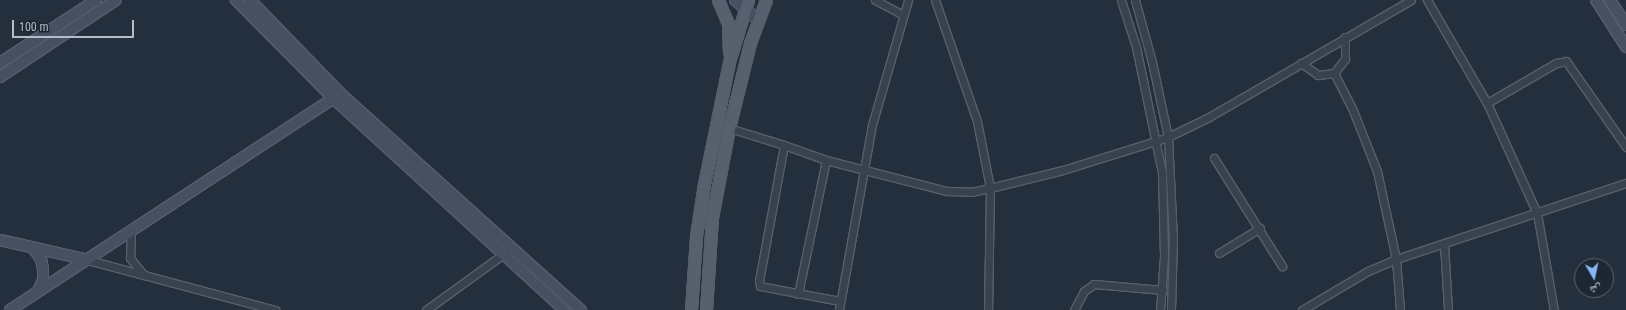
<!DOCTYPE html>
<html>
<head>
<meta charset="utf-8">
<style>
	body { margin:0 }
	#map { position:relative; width:1626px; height:310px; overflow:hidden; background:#242f3e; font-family:"Roboto Condensed","Noto Naskh Arabic",sans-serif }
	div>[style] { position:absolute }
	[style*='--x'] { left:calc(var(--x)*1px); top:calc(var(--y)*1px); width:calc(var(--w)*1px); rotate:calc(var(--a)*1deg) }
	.roads { filter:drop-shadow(1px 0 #565f6c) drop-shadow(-1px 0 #565f6c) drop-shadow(0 1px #565f6c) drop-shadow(0 -1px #565f6c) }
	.street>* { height:7px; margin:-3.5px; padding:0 3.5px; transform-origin:3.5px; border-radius:3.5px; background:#38414e }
	.secondary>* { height:10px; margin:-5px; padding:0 5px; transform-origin:5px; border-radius:5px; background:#465061 }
	.primary>* { height:11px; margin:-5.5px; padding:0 5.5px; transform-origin:5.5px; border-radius:5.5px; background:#56606e }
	span { translate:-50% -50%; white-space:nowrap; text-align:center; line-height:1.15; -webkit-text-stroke:3.5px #1d2633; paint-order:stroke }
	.north { position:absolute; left:1574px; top:258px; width:40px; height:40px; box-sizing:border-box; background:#1d2633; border:1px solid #59626f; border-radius:50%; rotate:171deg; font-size:11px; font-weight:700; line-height:16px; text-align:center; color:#b4bcc9 }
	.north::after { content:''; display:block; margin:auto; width:14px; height:18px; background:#8ab4f8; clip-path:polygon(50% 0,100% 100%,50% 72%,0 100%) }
	.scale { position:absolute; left:12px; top:20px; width:122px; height:18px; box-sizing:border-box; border:2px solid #b4bcc9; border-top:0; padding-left:5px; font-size:12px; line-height:14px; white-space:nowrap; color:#b4bcc9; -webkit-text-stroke:3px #1d2633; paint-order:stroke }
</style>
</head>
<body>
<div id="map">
	<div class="roads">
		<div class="street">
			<div style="--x:875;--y:0;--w:32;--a:28"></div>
			<div style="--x:935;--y:0;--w:128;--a:70.9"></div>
			<div style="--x:977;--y:121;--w:68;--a:79"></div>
			<div style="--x:990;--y:188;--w:122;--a:90.9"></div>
			<div style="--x:1121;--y:0;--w:49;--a:72.3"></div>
			<div style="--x:1136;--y:47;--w:129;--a:78.3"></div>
			<div style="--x:1162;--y:173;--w:83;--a:88.6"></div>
			<div style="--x:1164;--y:256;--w:54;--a:94.2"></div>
			<div style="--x:1135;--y:0;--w:64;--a:74.7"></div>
			<div style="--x:1152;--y:62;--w:77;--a:78"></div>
			<div style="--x:1168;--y:137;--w:101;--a:87.2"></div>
			<div style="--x:1173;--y:238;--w:72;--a:91.6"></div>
			<div style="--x:1427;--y:0;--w:119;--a:59.8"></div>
			<div style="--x:1487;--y:103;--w:121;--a:65.6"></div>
			<div style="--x:1537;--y:213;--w:98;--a:80.1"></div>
			<div style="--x:1301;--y:63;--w:21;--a:35"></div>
			<div style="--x:1318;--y:75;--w:16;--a:-7"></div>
			<div style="--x:1334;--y:73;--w:18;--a:-52"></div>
			<div style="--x:1345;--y:59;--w:22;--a:-90"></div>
			<div style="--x:1334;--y:73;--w:39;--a:63"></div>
			<div style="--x:1352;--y:108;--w:68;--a:68.4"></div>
			<div style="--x:1377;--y:171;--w:90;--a:77.8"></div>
			<div style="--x:1396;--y:259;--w:51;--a:85.5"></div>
			<div style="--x:1487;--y:103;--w:80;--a:-30.1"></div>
			<div style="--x:1556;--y:63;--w:10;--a:-11"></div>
			<div style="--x:1566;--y:61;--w:105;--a:55.1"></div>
			<div style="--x:729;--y:128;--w:58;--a:17.2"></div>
			<div style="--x:1214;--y:158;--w:128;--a:57.8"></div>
			<div style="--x:131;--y:233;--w:25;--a:92"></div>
			<div style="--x:130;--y:258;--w:22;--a:51"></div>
			<div style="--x:1444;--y:244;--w:66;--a:86.5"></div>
			<div style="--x:1219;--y:253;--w:48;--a:-31.4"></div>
			<div style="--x:88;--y:260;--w:194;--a:15"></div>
			<div style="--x:798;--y:294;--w:137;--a:-78.2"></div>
			<div style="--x:840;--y:301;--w:81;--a:-169.4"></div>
			<div style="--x:760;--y:286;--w:5;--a:-101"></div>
			<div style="--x:759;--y:281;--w:138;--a:-79.6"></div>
			<div style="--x:784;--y:145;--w:45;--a:19.7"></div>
			<div style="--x:826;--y:160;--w:125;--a:14.4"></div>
			<div style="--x:947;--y:191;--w:24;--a:2"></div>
			<div style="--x:971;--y:192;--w:19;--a:-12"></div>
			<div style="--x:990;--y:188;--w:75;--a:-13.9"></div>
			<div style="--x:1063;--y:170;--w:110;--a:-17.4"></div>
			<div style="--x:1168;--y:137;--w:46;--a:-26"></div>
			<div style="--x:1209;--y:117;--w:233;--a:-30.1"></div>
			<div style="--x:426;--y:310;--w:99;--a:-35.9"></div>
			<div style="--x:839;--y:310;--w:188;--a:-79.9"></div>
			<div style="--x:872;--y:125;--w:130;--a:-73.9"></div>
			<div style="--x:1074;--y:310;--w:21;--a:-62"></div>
			<div style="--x:1084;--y:291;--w:12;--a:-35"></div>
			<div style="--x:1094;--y:284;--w:69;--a:5"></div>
			<div style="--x:1302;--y:310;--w:77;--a:-30.6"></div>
			<div style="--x:1368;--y:271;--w:30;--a:-23"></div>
			<div style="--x:1396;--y:259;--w:242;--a:-18.3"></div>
		</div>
		<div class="secondary">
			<div style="--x:236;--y:0;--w:139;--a:45.3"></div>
			<div style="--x:334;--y:99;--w:312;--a:42.5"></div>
			<div style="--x:250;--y:0;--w:131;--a:45.9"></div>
			<div style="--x:341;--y:94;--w:323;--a:42"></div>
			<div style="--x:735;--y:0;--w:30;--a:41"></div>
			<div style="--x:1596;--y:0;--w:56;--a:57.4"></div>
			<div style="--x:1610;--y:0;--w:30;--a:57"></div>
			<div style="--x:0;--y:63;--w:115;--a:-33.3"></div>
			<div style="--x:0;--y:77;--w:139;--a:-33.6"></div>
			<div style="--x:0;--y:240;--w:90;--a:12.8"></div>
			<div style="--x:33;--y:248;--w:14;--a:54"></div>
			<div style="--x:41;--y:259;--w:10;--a:79"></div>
			<div style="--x:43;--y:269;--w:11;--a:90"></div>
			<div style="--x:43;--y:280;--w:12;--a:114"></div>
			<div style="--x:10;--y:310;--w:393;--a:-33.2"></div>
		</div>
		<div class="primary">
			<div style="--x:718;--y:0;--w:26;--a:67"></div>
			<div style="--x:728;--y:24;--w:28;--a:88"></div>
			<div style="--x:691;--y:310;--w:74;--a:-86.1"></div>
			<div style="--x:696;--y:236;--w:53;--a:-81.3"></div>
			<div style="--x:704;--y:184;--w:125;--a:-78.4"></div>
			<div style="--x:729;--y:62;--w:65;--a:-73"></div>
			<div style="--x:706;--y:310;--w:92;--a:-86.3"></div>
			<div style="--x:712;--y:218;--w:92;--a:-79.3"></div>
			<div style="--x:729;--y:128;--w:88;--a:-76.1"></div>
			<div style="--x:750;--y:43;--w:46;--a:-69.6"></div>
		</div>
	</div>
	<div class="north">ش</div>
	<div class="scale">100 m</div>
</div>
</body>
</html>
